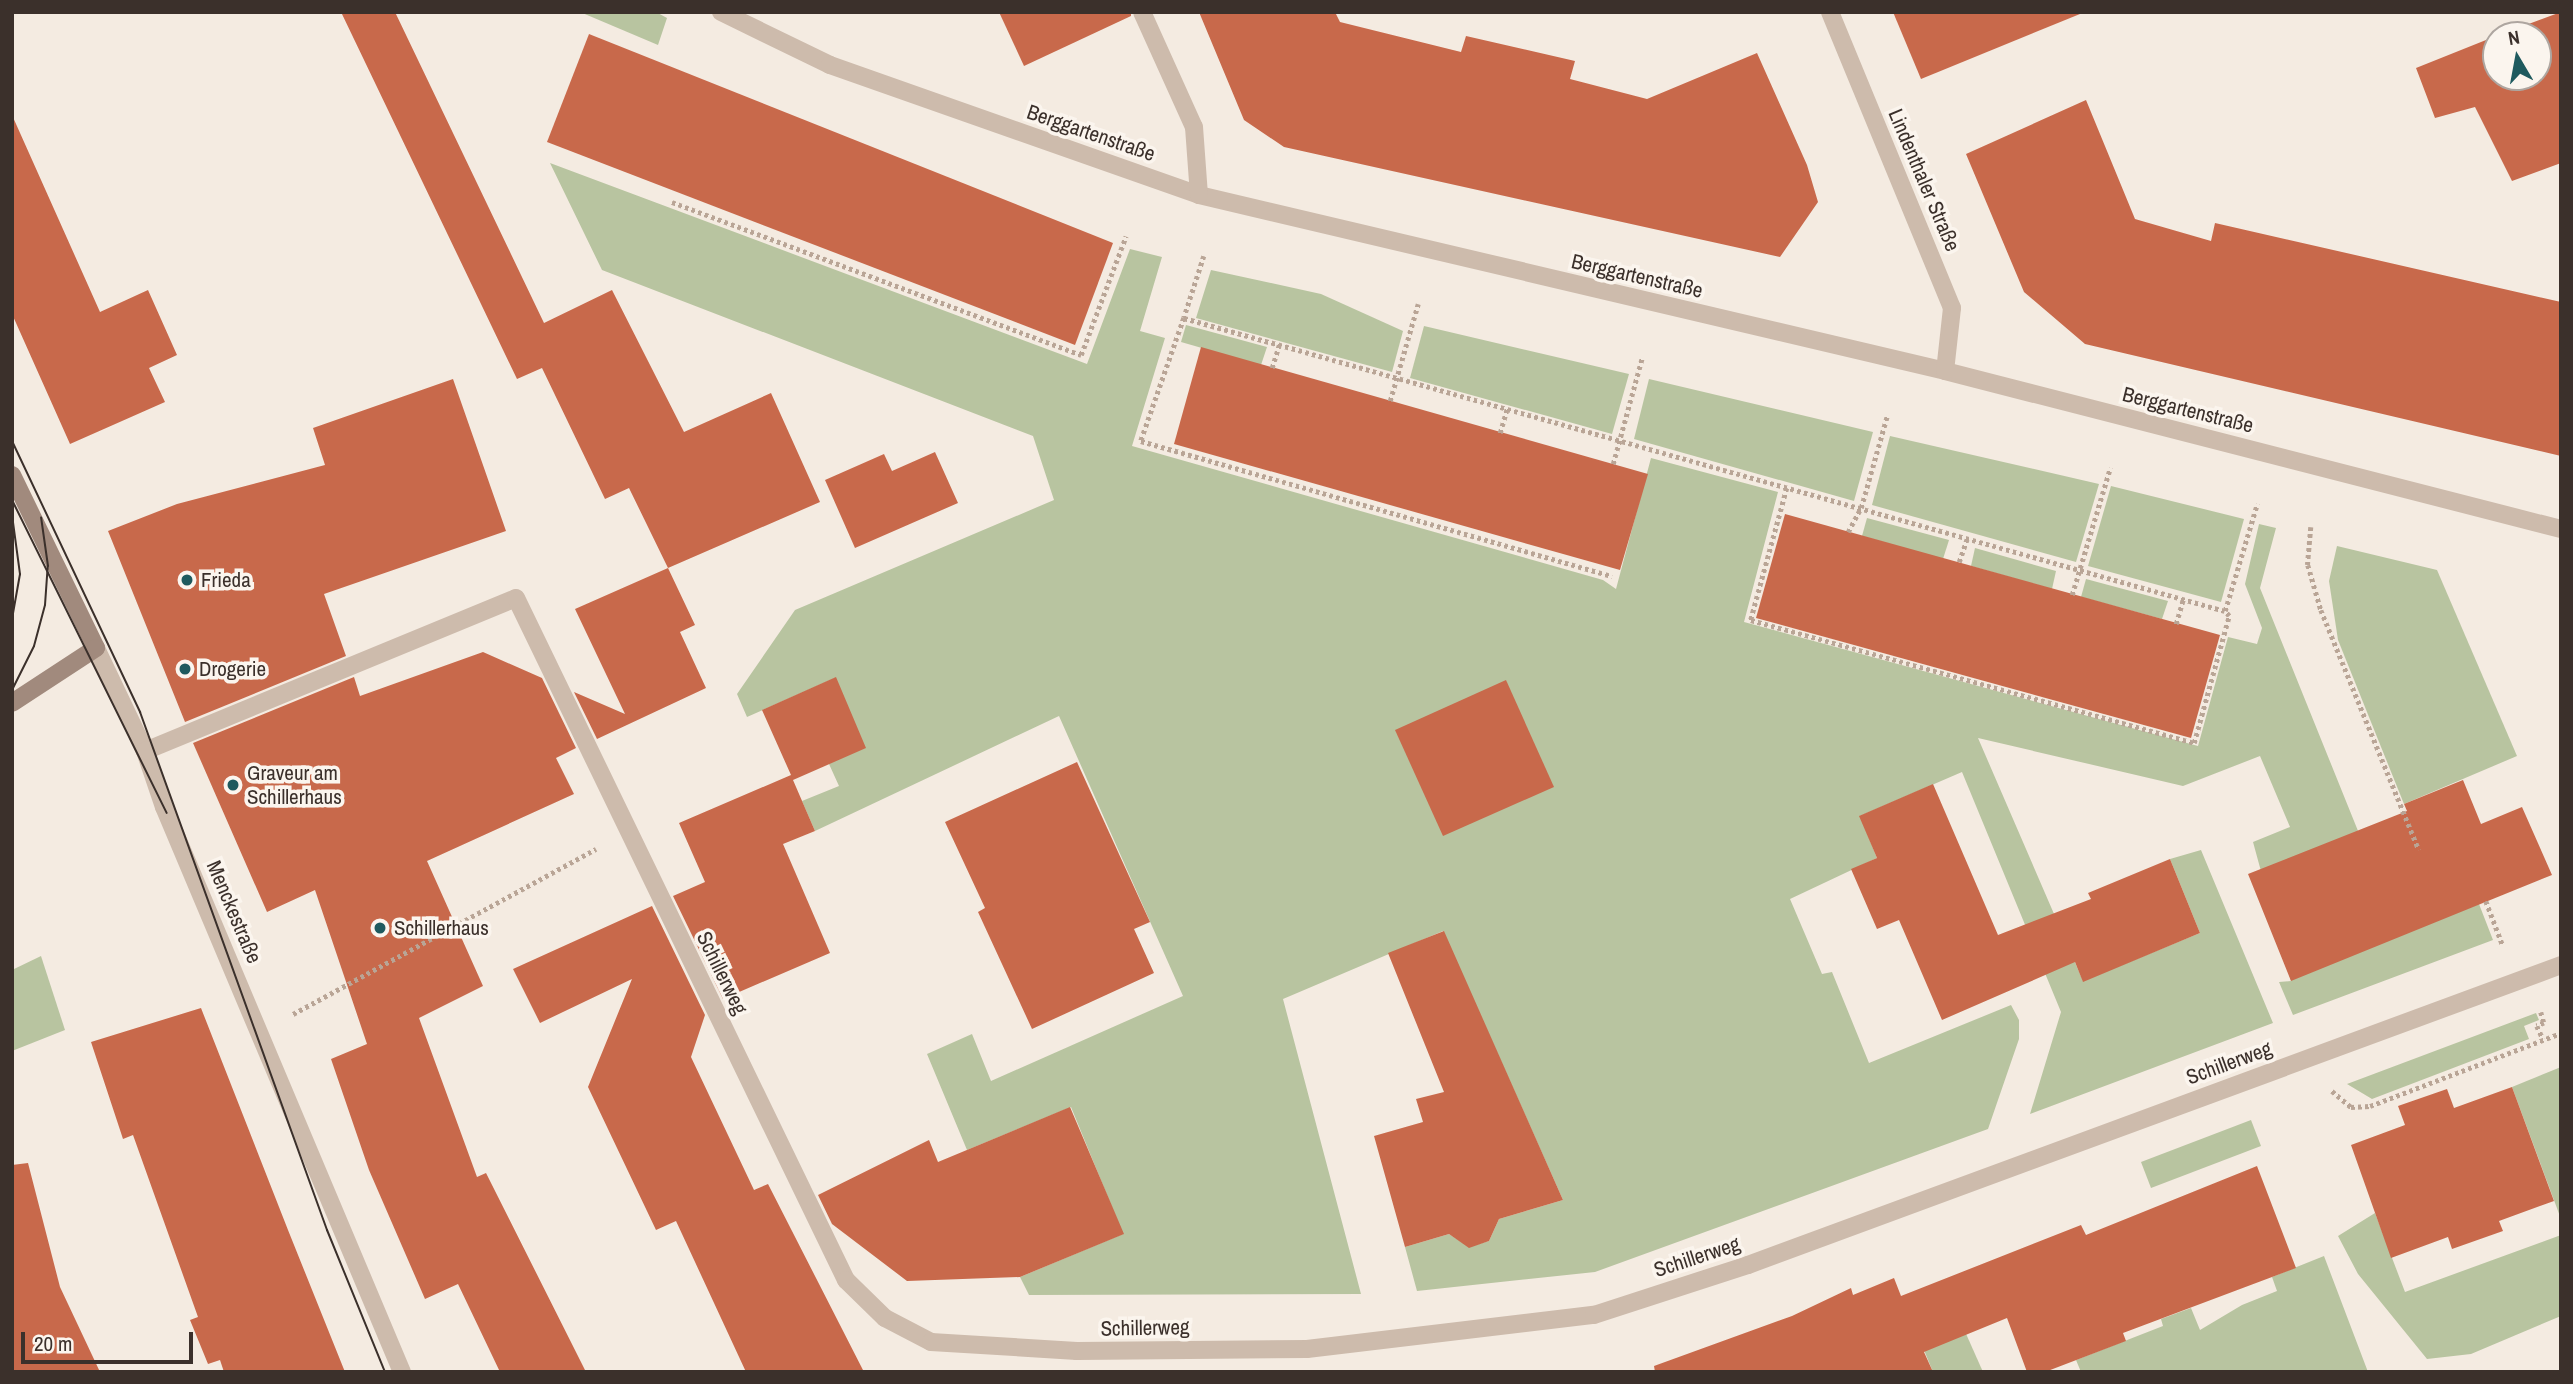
<!DOCTYPE html>
<html>
<head>
<meta charset="utf-8">
<style>
	body { margin:0 }
	#map { position:relative; width:2573px; height:1384px; overflow:hidden; background:#f4ebe1; font-family:"Archivo Narrow",sans-serif }
	div>[style] { position:absolute }
	[style*='--x'] { left:calc(var(--x)*1px); top:calc(var(--y)*1px); width:calc(var(--w)*1px); rotate:calc(var(--a)*1deg) }
	.green>* { inset:0; background:#b8c4a0 }
	.building>* { inset:0; background:#c8694b }
	.path>* { height:4.5px; margin-top:-2.25px; transform-origin:0; background:repeating-linear-gradient(90deg,#b9a596 0 3.5px,transparent 0 7px) }
	.minor>* { height:18px; margin:-9px; padding:0 9px; transform-origin:9px; border-radius:9px; background:#cdbbac }
	.secondary>* { height:18px; margin:-9px; padding:0 9px; transform-origin:9px; border-radius:9px; background:#a18a7d }
	.tram>* { height:2px; margin:-1px; padding:0 1px; transform-origin:1px; border-radius:1px; background:#3b302b }
	.dots>* { width:19px; height:19px; translate:-50% -50%; box-sizing:border-box; border:4px solid #fbf5ee; border-radius:50% }
	span { translate:-50% -50%; white-space:nowrap; text-align:center; line-height:1.15; -webkit-text-stroke:7px #fbf5ee; paint-order:stroke }
	.street-label { font-size:21px; color:#3b302b }
	.poi-label { font-size:21px; color:#3b302b }
	.left { translate:0 -50%; text-align:left }
	.frame { position:absolute; inset:0; border:14px solid #3b302b; pointer-events:none }
	.north { position:absolute; left:2482px; top:21px; width:70px; height:70px; box-sizing:border-box; background:#fbf5ee; border:2px solid #aea6a0; border-radius:50%; rotate:350deg; font-size:19px; font-weight:700; line-height:28px; text-align:center; color:#3b302b }
	.north::after { content:''; display:block; margin:auto; width:24px; height:32px; background:#1f5a5e; clip-path:polygon(50% 0,100% 100%,50% 72%,0 100%) }
	.scale { position:absolute; left:21px; top:1332px; width:172px; height:32px; box-sizing:border-box; border:4px solid #3b302b; border-top:0; padding-left:9px; font-size:21px; line-height:24px; white-space:nowrap; color:#3b302b; -webkit-text-stroke:5px #fbf5ee; paint-order:stroke }
</style>
</head>
<body>
<div id="map">
	<div class="green">
		<div style="clip-path:polygon(580px 12px,656px 12px,667px 18px,658px 45px)"></div>
		<div style="clip-path:polygon(550px 163px,1087px 364px,1130px 249px,1162px 257px,1140px 331px,1165px 338px,1132px 446px,1603px 580px,1616px 589px,1651px 458px,1778px 492px,1744px 622px,2198px 746px,2228px 637px,2257px 644px,2262px 628px,2245px 584px,2259px 524px,2276px 528px,2260px 588px,2400px 935px,2479px 904px,2493px 940px,2293px 1015px,2279px 982px,2291px 981px,2253px 842px,2290px 827px,2260px 756px,2183px 786px,1978px 738px,2083px 981px,2200px 933px,2170px 859px,2201px 850px,2273px 1023px,2030px 1114px,2061px 1012px,1962px 772px,1860px 816px,1877px 858px,1790px 899px,1822px 974px,1832px 972px,1869px 1063px,2011px 1005px,2019px 1020px,2019px 1039px,1988px 1129px,1595px 1272px,1417px 1291px,1405px 1247px,1449px 1234px,1469px 1247px,1489px 1241px,1499px 1219px,1563px 1200px,1443px 931px,1283px 999px,1361px 1294px,1029px 1295px,1020px 1277px,1123px 1234px,1071px 1107px,967px 1150px,927px 1054px,972px 1034px,991px 1081px,1183px 996px,1059px 716px,815px 831px,802px 801px,839px 786px,829px 764px,835px 678px,747px 717px,737px 694px,795px 610px,1054px 500px,1033px 436px,602px 270px)"></div>
		<div style="clip-path:polygon(1211px 270px,1321px 294px,1403px 331px,1392px 372px,1196px 318px)"></div>
		<div style="clip-path:polygon(1186px 325px,1267px 347px,1261px 365px,1181px 342px)"></div>
		<div style="clip-path:polygon(1424px 326px,1629px 374px,1612px 434px,1410px 378px)"></div>
		<div style="clip-path:polygon(1649px 379px,1873px 432px,1854px 501px,1634px 439px)"></div>
		<div style="clip-path:polygon(1890px 436px,2099px 484px,2076px 562px,1872px 505px)"></div>
		<div style="clip-path:polygon(2111px 486px,2244px 519px,2221px 602px,2088px 566px)"></div>
		<div style="clip-path:polygon(1867px 518px,1949px 540px,1943px 559px,1862px 536px)"></div>
		<div style="clip-path:polygon(2337px 546px,2437px 570px,2517px 756px,2404px 804px,2338px 640px,2329px 581px)"></div>
		<div style="clip-path:polygon(1975px 548px,2056px 571px,2052px 589px,1971px 566px)"></div>
		<div style="clip-path:polygon(2086px 579px,2168px 601px,2162px 619px,2081px 597px)"></div>
		<div style="clip-path:polygon(41px 956px,65px 1030px,12px 1051px,12px 970px)"></div>
		<div style="clip-path:polygon(2536px 1013px,2539px 1020px,2524px 1026px,2529px 1039px,2372px 1099px,2347px 1084px)"></div>
		<div style="clip-path:polygon(2561px 1067px,2561px 1219px,2512px 1087px)"></div>
		<div style="clip-path:polygon(2251px 1120px,2261px 1146px,2151px 1188px,2141px 1162px)"></div>
		<div style="clip-path:polygon(2375px 1213px,2405px 1292px,2561px 1235px,2561px 1316px,2471px 1354px,2427px 1359px,2358px 1274px,2338px 1236px)"></div>
		<div style="clip-path:polygon(2324px 1256px,2368px 1372px,2081px 1372px,2076px 1360px,2163px 1326px,2161px 1319px,2191px 1308px,2200px 1330px,2242px 1305px,2277px 1291px,2272px 1277px)"></div>
		<div style="clip-path:polygon(1955px 1309px,1983px 1372px,1933px 1372px,1915px 1328px)"></div>
	</div>
	<div class="building">
		<div style="clip-path:polygon(341px 12px,395px 12px,544px 323px,612px 290px,684px 432px,771px 393px,820px 502px,668px 568px,629px 488px,605px 499px,542px 368px,517px 379px)"></div>
		<div style="clip-path:polygon(999px 12px,1131px 12px,1131px 16px,1024px 66px)"></div>
		<div style="clip-path:polygon(1199px 12px,1335px 12px,1340px 22px,1461px 52px,1466px 36px,1575px 61px,1570px 79px,1647px 99px,1757px 53px,1807px 165px,1818px 202px,1780px 257px,1284px 147px,1244px 120px)"></div>
		<div style="clip-path:polygon(1893px 12px,2080px 12px,2080px 14px,1921px 79px)"></div>
		<div style="clip-path:polygon(2561px 12px,2561px 163px,2512px 181px,2475px 107px,2435px 118px,2416px 68px,2496px 36px,2496px 77px,2538px 77px,2538px 35px,2499px 35px)"></div>
		<div style="clip-path:polygon(589px 34px,1113px 243px,1075px 345px,547px 142px)"></div>
		<div style="clip-path:polygon(2086px 100px,2135px 219px,2211px 241px,2215px 223px,2561px 302px,2561px 456px,2085px 344px,2024px 292px,1966px 154px)"></div>
		<div style="clip-path:polygon(12px 115px,100px 312px,148px 290px,177px 355px,149px 368px,165px 402px,70px 444px,12px 314px)"></div>
		<div style="clip-path:polygon(1201px 347px,1648px 474px,1620px 570px,1174px 444px)"></div>
		<div style="clip-path:polygon(453px 379px,506px 531px,324px 594px,346px 656px,185px 722px,108px 531px,177px 504px,325px 465px,313px 428px)"></div>
		<div style="clip-path:polygon(935px 452px,958px 503px,855px 548px,825px 480px,884px 454px,892px 471px)"></div>
		<div style="clip-path:polygon(1785px 514px,2220px 635px,2191px 738px,1756px 618px)"></div>
		<div style="clip-path:polygon(668px 568px,695px 625px,680px 632px,706px 688px,597px 739px,574px 692px,625px 714px,575px 609px)"></div>
		<div style="clip-path:polygon(483px 652px,542px 678px,576px 748px,556px 758px,574px 794px,427px 861px,483px 986px,419px 1018px,477px 1177px,486px 1173px,586px 1372px,500px 1372px,458px 1284px,425px 1299px,369px 1170px,331px 1059px,367px 1044px,315px 890px,267px 912px,193px 743px,354px 677px,360px 696px)"></div>
		<div style="clip-path:polygon(836px 677px,866px 748px,793px 780px,815px 831px,783px 844px,830px 953px,723px 999px,673px 896px,705px 882px,679px 823px,791px 775px,762px 710px)"></div>
		<div style="clip-path:polygon(1506px 680px,1554px 787px,1443px 836px,1395px 730px)"></div>
		<div style="clip-path:polygon(1077px 762px,1150px 922px,1134px 929px,1154px 973px,1032px 1029px,978px 912px,985px 908px,945px 822px)"></div>
		<div style="clip-path:polygon(2463px 780px,2481px 824px,2522px 807px,2552px 875px,2291px 981px,2248px 874px,2407px 811px,2404px 804px)"></div>
		<div style="clip-path:polygon(1933px 784px,1998px 935px,2091px 899px,2088px 893px,2170px 859px,2200px 933px,2083px 982px,2075px 962px,1942px 1020px,1899px 920px,1877px 929px,1851px 869px,1877px 858px,1859px 816px)"></div>
		<div style="clip-path:polygon(652px 906px,705px 1015px,691px 1057px,754px 1190px,768px 1184px,864px 1372px,746px 1372px,676px 1221px,656px 1230px,588px 1087px,632px 979px,540px 1023px,513px 969px)"></div>
		<div style="clip-path:polygon(1444px 931px,1563px 1200px,1499px 1219px,1489px 1241px,1469px 1248px,1449px 1234px,1405px 1247px,1374px 1136px,1423px 1122px,1416px 1099px,1444px 1092px,1388px 953px)"></div>
		<div style="clip-path:polygon(201px 1008px,288px 1230px,345px 1372px,224px 1372px,220px 1360px,208px 1364px,190px 1320px,198px 1317px,133px 1135px,123px 1139px,91px 1042px)"></div>
		<div style="clip-path:polygon(2512px 1087px,2554px 1201px,2499px 1221px,2503px 1231px,2452px 1249px,2448px 1237px,2391px 1258px,2351px 1145px,2405px 1125px,2398px 1106px,2447px 1089px,2454px 1108px)"></div>
		<div style="clip-path:polygon(1070px 1107px,1124px 1234px,1020px 1277px,907px 1281px,832px 1224px,818px 1195px,929px 1140px,938px 1162px)"></div>
		<div style="clip-path:polygon(28px 1163px,60px 1287px,100px 1372px,12px 1372px,12px 1165px)"></div>
		<div style="clip-path:polygon(2257px 1166px,2296px 1268px,2123px 1333px,2126px 1341px,2045px 1372px,2027px 1372px,2007px 1318px,1924px 1352px,1933px 1372px,1655px 1372px,1654px 1366px,1792px 1316px,1851px 1288px,1853px 1295px,1894px 1278px,1901px 1296px,2081px 1225px,2086px 1235px)"></div>
	</div>
	<div class="path">
		<div style="--x:672;--y:202;--w:437;--a:20.5"></div>
		<div style="--x:1081;--y:355;--w:127;--a:-69.3"></div>
		<div style="--x:1204;--y:256;--w:65;--a:107.9"></div>
		<div style="--x:1184;--y:318;--w:1081;--a:15.72"></div>
		<div style="--x:2225;--y:611;--w:112;--a:-73.3"></div>
		<div style="--x:1184;--y:318;--w:130;--a:109.3"></div>
		<div style="--x:1141;--y:441;--w:490;--a:16"></div>
		<div style="--x:1272;--y:368;--w:24;--a:-73"></div>
		<div style="--x:1390;--y:401;--w:101;--a:-73.9"></div>
		<div style="--x:1500;--y:433;--w:25;--a:-74"></div>
		<div style="--x:1613;--y:464;--w:110;--a:-74.7"></div>
		<div style="--x:1787;--y:488;--w:137;--a:105.3"></div>
		<div style="--x:1751;--y:620;--w:460;--a:15.5"></div>
		<div style="--x:2194;--y:743;--w:132;--a:-74.6"></div>
		<div style="--x:2229;--y:616;--w:6;--a:-129"></div>
		<div style="--x:2311;--y:527;--w:38;--a:95"></div>
		<div style="--x:2308;--y:565;--w:47;--a:73.9"></div>
		<div style="--x:2321;--y:610;--w:259;--a:67.8"></div>
		<div style="--x:1848;--y:532;--w:27;--a:-62"></div>
		<div style="--x:1861;--y:508;--w:96;--a:-74.2"></div>
		<div style="--x:1959;--y:562;--w:24;--a:-71"></div>
		<div style="--x:2072;--y:595;--w:133;--a:-73.3"></div>
		<div style="--x:2176;--y:624;--w:25;--a:-74"></div>
		<div style="--x:2486;--y:901;--w:48;--a:69.3"></div>
		<div style="--x:2541;--y:1012;--w:11;--a:75"></div>
		<div style="--x:2544;--y:1023;--w:8;--a:157"></div>
		<div style="--x:2537;--y:1026;--w:14;--a:65"></div>
		<div style="--x:293;--y:1014;--w:345;--a:-28.6"></div>
		<div style="--x:2332;--y:1091;--w:25;--a:40"></div>
		<div style="--x:2351;--y:1107;--w:19;--a:-3"></div>
		<div style="--x:2370;--y:1106;--w:204;--a:-20.9"></div>
	</div>
	<div class="minor">
		<div style="--x:721;--y:12;--w:121;--a:25.9"></div>
		<div style="--x:830;--y:65;--w:391;--a:19.4"></div>
		<div style="--x:1199;--y:195;--w:766;--a:13.27"></div>
		<div style="--x:1945;--y:371;--w:636;--a:14.39"></div>
		<div style="--x:1142;--y:12;--w:126;--a:65.7"></div>
		<div style="--x:1194;--y:127;--w:68;--a:85.8"></div>
		<div style="--x:1830;--y:12;--w:320;--a:67.6"></div>
		<div style="--x:1952;--y:308;--w:63;--a:96.3"></div>
		<div style="--x:96;--y:648;--w:114;--a:64.6"></div>
		<div style="--x:145;--y:751;--w:59;--a:71.3"></div>
		<div style="--x:164;--y:807;--w:613;--a:67.16"></div>
		<div style="--x:145;--y:751;--w:401;--a:-22.4"></div>
		<div style="--x:516;--y:598;--w:758;--a:64.18"></div>
		<div style="--x:846;--y:1280;--w:54;--a:44.3"></div>
		<div style="--x:885;--y:1318;--w:52;--a:27.6"></div>
		<div style="--x:931;--y:1342;--w:146;--a:3.5"></div>
		<div style="--x:1077;--y:1351;--w:230;--a:-0.5"></div>
		<div style="--x:1307;--y:1349;--w:289;--a:-6.8"></div>
		<div style="--x:1594;--y:1315;--w:162;--a:-18"></div>
		<div style="--x:1748;--y:1265;--w:867;--a:-20.25"></div>
	</div>
	<div class="secondary">
		<div style="--x:12;--y:475;--w:192;--a:64.1"></div>
		<div style="--x:96;--y:648;--w:100;--a:146.8"></div>
	</div>
	<div class="tram">
		<div style="--x:12;--y:441;--w:300;--a:64.7"></div>
		<div style="--x:140;--y:712;--w:551;--a:70.15"></div>
		<div style="--x:327;--y:1230;--w:153;--a:67.8"></div>
		<div style="--x:12;--y:500;--w:349;--a:63.7"></div>
		<div style="--x:12;--y:515;--w:60;--a:82.3"></div>
		<div style="--x:20;--y:574;--w:46;--a:100.1"></div>
		<div style="--x:12;--y:690;--w:49;--a:-63.4"></div>
		<div style="--x:34;--y:646;--w:42;--a:-75"></div>
		<div style="--x:45;--y:605;--w:39;--a:-86"></div>
		<div style="--x:48;--y:566;--w:49;--a:-98.1"></div>
	</div>
	<div class="dots">
		<div style="left:187px;top:580px;background:#1f5a5e"></div>
		<div style="left:185px;top:669px;background:#1f5a5e"></div>
		<div style="left:233px;top:785px;background:#1f5a5e"></div>
		<div style="left:380px;top:928px;background:#1f5a5e"></div>
	</div>
	<div class="street-label">
		<span style="left:1091px;top:133px;rotate:19deg">Berggartenstraße</span>
		<span style="left:1924px;top:180px;rotate:67deg">Lindenthaler Straße</span>
		<span style="left:1637px;top:276px;rotate:13deg">Berggartenstraße</span>
		<span style="left:2188px;top:410px;rotate:14deg">Berggartenstraße</span>
		<span style="left:234px;top:912px;rotate:67deg">Menckestraße</span>
		<span style="left:722px;top:973px;rotate:64deg">Schillerweg</span>
		<span style="left:2229px;top:1063px;rotate:-20deg">Schillerweg</span>
		<span style="left:1697px;top:1257px;rotate:-18deg">Schillerweg</span>
		<span style="left:1145px;top:1328px;rotate:-1deg">Schillerweg</span>
	</div>
	<div class="poi-label">
		<span class="left" style="left:201px;top:580px">Frieda</span>
		<span class="left" style="left:199px;top:669px">Drogerie</span>
		<span class="left" style="left:247px;top:785px">Graveur am<br>Schillerhaus</span>
		<span class="left" style="left:394px;top:928px">Schillerhaus</span>
	</div>
	<div class="frame"></div>
	<div class="north">N</div>
	<div class="scale">20 m</div>
</div>
</body>
</html>
